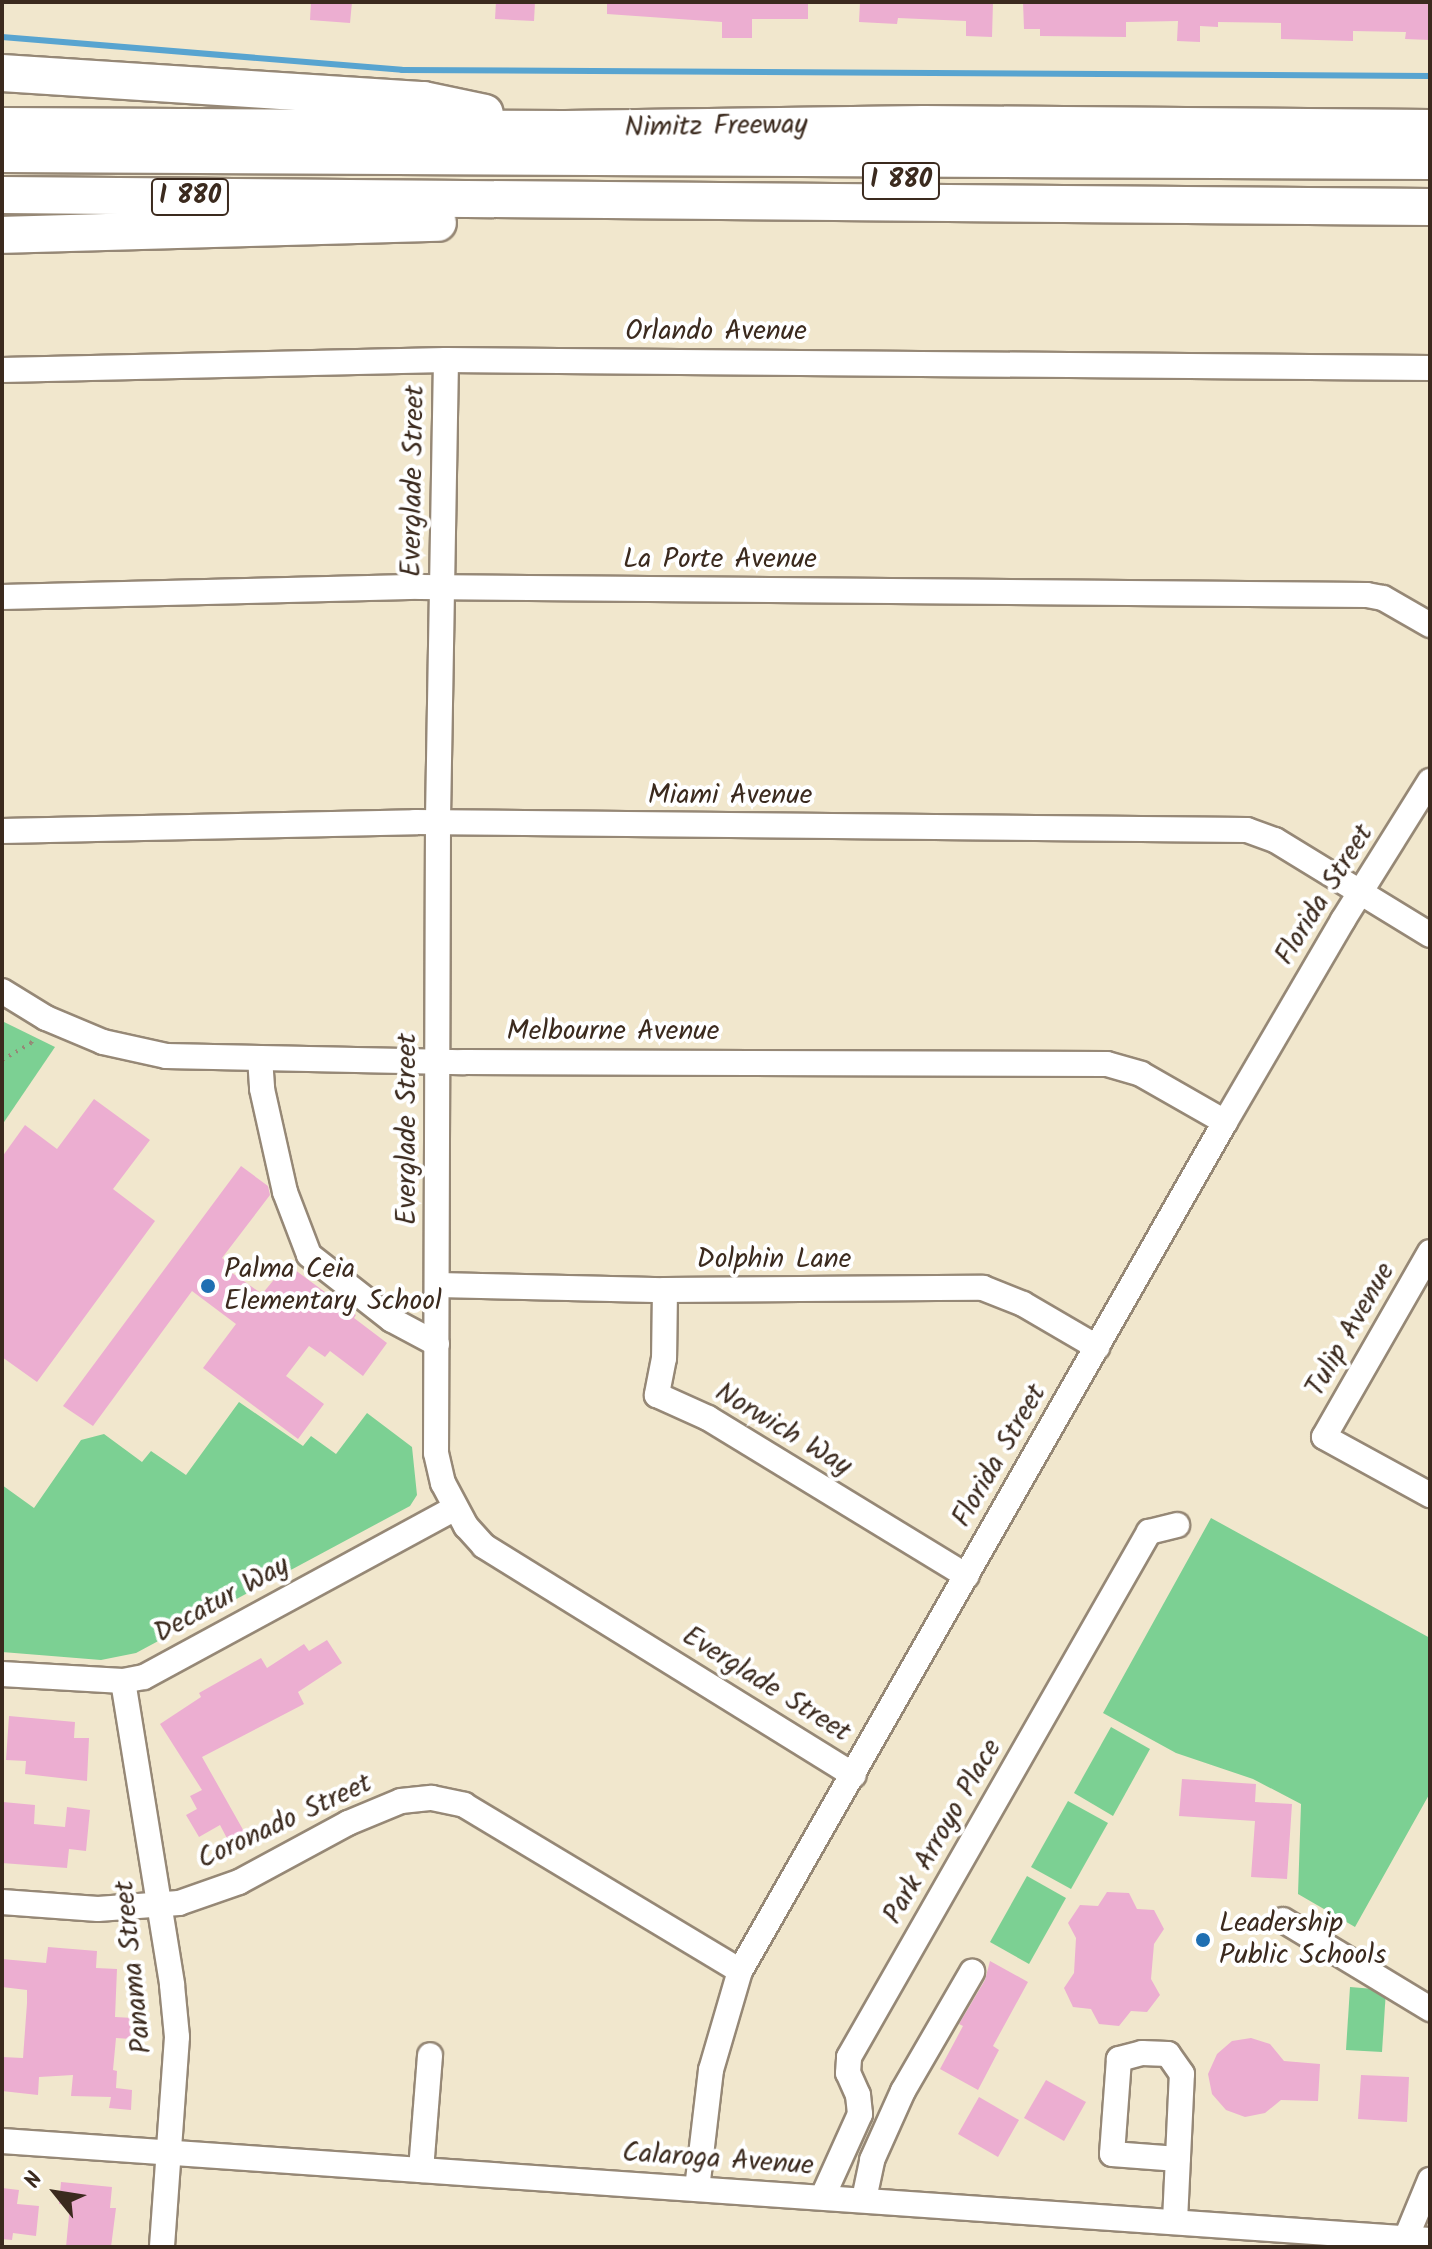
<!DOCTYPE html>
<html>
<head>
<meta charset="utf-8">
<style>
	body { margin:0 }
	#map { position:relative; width:1432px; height:2249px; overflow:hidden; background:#f1e7cd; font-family:Kalam,sans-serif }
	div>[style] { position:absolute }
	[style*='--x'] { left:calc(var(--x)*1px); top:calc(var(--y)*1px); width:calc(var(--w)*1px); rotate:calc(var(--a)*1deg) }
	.green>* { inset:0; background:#7cd093 }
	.stream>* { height:6px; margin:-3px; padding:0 3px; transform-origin:3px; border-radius:3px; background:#58a4d0 }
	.building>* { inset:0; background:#ecaed1 }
	.path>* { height:4px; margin-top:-2px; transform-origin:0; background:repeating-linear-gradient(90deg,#968876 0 2px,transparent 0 8px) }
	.roads { filter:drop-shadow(2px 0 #968876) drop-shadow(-2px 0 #968876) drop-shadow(0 2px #968876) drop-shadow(0 -2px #968876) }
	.minor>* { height:24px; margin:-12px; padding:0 12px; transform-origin:12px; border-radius:12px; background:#fff }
	.highway>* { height:36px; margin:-18px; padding:0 18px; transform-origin:18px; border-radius:18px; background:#fff }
	.dots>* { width:22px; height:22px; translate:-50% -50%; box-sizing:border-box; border:4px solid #fff; border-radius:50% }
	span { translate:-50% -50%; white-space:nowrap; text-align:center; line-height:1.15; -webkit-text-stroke:8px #fff; paint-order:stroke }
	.shield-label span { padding:2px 6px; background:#fff; border:2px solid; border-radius:6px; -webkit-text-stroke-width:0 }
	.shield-label { font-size:26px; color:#3b2a1e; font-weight:700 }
	.street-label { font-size:28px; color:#3b2a1e }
	.poi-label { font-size:28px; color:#3b2a1e }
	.left { translate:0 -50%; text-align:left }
	.frame { position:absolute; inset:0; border:4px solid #3b2a1e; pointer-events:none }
	.north { position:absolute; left:16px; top:2153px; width:80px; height:80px; -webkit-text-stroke:6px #fff; paint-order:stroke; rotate:300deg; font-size:22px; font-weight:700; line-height:32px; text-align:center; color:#3b2a1e }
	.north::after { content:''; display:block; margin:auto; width:28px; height:36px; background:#3b2a1e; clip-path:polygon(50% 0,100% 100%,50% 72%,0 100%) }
</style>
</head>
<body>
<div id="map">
	<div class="green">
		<div style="clip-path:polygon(2px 1021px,55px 1047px,2px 1125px)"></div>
		<div style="clip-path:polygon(239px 1402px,303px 1446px,311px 1436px,336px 1454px,367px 1413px,412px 1447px,417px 1495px,410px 1506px,136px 1653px,101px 1660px,2px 1652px,2px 1485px,34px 1508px,81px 1440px,104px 1434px,142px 1462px,151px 1451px,186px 1475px)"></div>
		<div style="clip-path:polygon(1211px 1518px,1430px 1638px,1430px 1793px,1355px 1927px,1298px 1894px,1301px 1804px,1253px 1779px,1176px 1753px,1103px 1713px)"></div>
		<div style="clip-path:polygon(1111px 1727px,1150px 1749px,1113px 1816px,1074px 1793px)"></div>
		<div style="clip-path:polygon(1068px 1801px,1108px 1823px,1071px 1889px,1031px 1867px)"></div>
		<div style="clip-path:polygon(1027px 1876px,1066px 1898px,1029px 1964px,990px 1942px)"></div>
		<div style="clip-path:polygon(1350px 1987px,1386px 1990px,1382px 2052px,1346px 2050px)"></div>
	</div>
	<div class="stream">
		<div style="--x:2;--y:37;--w:401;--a:4.7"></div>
		<div style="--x:402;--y:70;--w:1028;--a:0.33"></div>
	</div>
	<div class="building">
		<div style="clip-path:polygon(311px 2px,352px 2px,350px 23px,310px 20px)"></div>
		<div style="clip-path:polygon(496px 2px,535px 2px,534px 21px,495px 19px)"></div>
		<div style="clip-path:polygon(607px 2px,808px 2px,808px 19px,752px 19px,752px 38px,722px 38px,722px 22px,607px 14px)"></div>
		<div style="clip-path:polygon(860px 2px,993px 2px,992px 37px,966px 36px,966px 21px,898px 18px,897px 24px,859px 22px)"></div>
		<div style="clip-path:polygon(1023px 2px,1430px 2px,1430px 40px,1405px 39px,1406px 32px,1353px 31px,1353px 41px,1281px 39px,1281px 23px,1218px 22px,1218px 27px,1200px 26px,1200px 42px,1177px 41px,1178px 21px,1126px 22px,1126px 37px,1040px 36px,1040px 29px,1024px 29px)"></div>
		<div style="clip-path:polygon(94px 1099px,150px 1140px,113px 1189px,155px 1221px,37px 1382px,2px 1357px,2px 1157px,25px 1125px,57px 1149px)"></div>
		<div style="clip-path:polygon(241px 1166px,268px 1186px,270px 1195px,222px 1258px,231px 1265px,228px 1270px,262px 1294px,287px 1264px,356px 1315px,354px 1318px,387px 1343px,363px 1376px,330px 1351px,325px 1357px,309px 1346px,286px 1376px,324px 1404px,298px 1439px,203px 1368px,236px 1324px,192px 1291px,93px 1426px,63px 1406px)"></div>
		<div style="clip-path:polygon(327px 1640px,342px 1663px,298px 1692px,304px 1704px,202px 1757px,246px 1835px,230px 1844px,220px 1825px,199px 1837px,186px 1815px,197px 1809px,190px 1796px,202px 1790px,160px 1724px,201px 1697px,199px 1693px,261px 1658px,267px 1668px,304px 1644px,309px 1651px)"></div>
		<div style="clip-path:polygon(9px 1716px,75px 1722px,74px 1738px,89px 1738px,87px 1781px,25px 1774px,26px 1761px,6px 1760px)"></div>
		<div style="clip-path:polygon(1182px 1779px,1256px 1784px,1255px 1802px,1292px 1804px,1287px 1879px,1251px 1877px,1255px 1821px,1179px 1816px)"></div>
		<div style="clip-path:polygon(3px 1802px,35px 1805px,34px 1824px,65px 1827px,67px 1807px,90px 1810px,86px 1851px,69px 1849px,67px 1868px,2px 1863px)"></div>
		<div style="clip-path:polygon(1107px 1892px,1129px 1893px,1137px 1909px,1154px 1910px,1164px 1929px,1154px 1944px,1151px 1979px,1160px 1995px,1147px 2012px,1131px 2011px,1119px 2026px,1099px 2024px,1091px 2009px,1073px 2007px,1064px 1988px,1074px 1973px,1076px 1938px,1068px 1923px,1080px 1905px,1098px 1906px)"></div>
		<div style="clip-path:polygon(48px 1947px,97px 1951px,96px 1968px,117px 1969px,115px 2017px,133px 2018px,131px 2039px,116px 2038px,113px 2070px,117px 2071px,116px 2088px,132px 2090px,131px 2110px,109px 2108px,111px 2097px,71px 2096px,73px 2075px,39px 2077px,38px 2095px,2px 2091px,2px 2057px,23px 2058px,27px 2003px,27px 1990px,2px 1987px,2px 1959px,46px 1963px)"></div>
		<div style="clip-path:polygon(990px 1961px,1028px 1982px,993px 2046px,999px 2050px,978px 2090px,940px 2069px,963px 2026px,959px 2024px,985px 1980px)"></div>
		<div style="clip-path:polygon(1251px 2038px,1270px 2044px,1284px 2061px,1320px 2064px,1318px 2101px,1281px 2100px,1265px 2113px,1245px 2117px,1226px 2110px,1212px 2094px,1208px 2074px,1217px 2054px,1232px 2041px)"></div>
		<div style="clip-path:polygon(1361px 2075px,1409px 2077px,1407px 2122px,1358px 2119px)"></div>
		<div style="clip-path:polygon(1046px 2080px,1086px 2102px,1064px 2141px,1024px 2118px)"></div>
		<div style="clip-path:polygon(979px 2097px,1019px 2120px,998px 2157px,958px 2134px)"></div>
		<div style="clip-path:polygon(61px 2182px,112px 2187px,110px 2208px,116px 2208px,111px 2247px,66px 2247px,70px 2205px,59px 2204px)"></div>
		<div style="clip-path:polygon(2px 2188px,19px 2190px,17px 2204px,39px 2206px,36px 2236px,13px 2233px,12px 2240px,2px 2239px)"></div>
	</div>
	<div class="path">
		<div style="--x:2;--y:1060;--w:34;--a:-30"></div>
		<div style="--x:31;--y:1043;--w:7;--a:-56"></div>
	</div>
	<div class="roads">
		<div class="minor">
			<div style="--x:446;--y:360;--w:463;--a:91"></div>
			<div style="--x:438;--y:823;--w:630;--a:90.18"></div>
			<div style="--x:436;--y:1453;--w:31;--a:77"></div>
			<div style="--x:443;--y:1483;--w:49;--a:61.9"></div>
			<div style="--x:466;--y:1526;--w:27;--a:48"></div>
			<div style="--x:484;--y:1546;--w:435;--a:31.8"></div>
			<div style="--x:2;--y:370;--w:444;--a:-1.3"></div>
			<div style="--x:446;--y:360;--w:984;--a:0.47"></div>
			<div style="--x:2;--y:597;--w:418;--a:-1.4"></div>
			<div style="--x:420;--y:587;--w:947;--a:0.48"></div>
			<div style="--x:1367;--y:595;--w:16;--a:11"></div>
			<div style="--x:1383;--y:598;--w:54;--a:29.9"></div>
			<div style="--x:2;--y:831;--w:413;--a:-1.2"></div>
			<div style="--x:415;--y:822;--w:832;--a:0.55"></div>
			<div style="--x:1247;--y:830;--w:30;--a:20"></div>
			<div style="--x:1275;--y:840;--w:182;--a:31.5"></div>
			<div style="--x:2;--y:991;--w:52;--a:31.5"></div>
			<div style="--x:46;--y:1018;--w:62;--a:22.8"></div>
			<div style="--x:103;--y:1042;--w:65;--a:12.5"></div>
			<div style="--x:166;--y:1056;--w:297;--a:1.2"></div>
			<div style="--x:463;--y:1062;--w:644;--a:0.18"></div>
			<div style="--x:1107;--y:1064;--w:35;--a:16"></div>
			<div style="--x:1141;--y:1074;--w:97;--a:29.7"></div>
			<div style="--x:260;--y:1058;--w:31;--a:86"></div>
			<div style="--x:262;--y:1089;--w:106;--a:77.4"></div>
			<div style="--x:285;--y:1192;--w:67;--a:69.1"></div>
			<div style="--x:309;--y:1255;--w:105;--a:38.1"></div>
			<div style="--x:392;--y:1320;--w:51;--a:28.1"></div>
			<div style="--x:1430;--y:1252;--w:213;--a:119.8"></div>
			<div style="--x:1324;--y:1437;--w:121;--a:28.7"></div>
			<div style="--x:438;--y:1285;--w:227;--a:1.3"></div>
			<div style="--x:665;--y:1290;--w:318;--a:-0.4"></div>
			<div style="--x:983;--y:1288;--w:43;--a:21.8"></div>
			<div style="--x:1023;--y:1304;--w:86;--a:30.2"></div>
			<div style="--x:665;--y:1290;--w:68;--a:90.8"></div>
			<div style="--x:664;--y:1358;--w:38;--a:101"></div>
			<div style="--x:657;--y:1395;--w:56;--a:24.3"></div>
			<div style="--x:708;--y:1418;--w:303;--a:31.4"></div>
			<div style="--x:2;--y:1674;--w:121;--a:3.3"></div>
			<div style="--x:123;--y:1681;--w:21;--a:-11"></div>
			<div style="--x:144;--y:1677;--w:354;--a:-28.5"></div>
			<div style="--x:123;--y:1681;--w:308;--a:80.8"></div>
			<div style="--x:172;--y:1985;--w:52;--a:84.5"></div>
			<div style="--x:177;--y:2037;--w:211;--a:94.1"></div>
			<div style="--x:2;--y:1902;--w:96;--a:4.2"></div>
			<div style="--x:98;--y:1909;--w:81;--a:-4.2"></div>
			<div style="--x:179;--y:1903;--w:64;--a:-19.3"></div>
			<div style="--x:239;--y:1882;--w:124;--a:-28.4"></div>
			<div style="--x:348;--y:1823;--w:57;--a:-22.5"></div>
			<div style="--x:401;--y:1801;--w:31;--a:-6"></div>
			<div style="--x:432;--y:1798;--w:33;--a:12"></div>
			<div style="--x:464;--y:1805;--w:322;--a:31"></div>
			<div style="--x:1283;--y:1920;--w:172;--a:31.2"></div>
			<div style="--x:2;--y:2141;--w:1431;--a:3.97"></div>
			<div style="--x:421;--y:2170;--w:115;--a:-85.5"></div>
			<div style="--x:697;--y:2189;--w:120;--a:-83.3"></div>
			<div style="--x:711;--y:2070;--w:103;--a:-73.7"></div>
			<div style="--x:740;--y:1971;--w:978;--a:-60.26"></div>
			<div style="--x:1225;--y:1122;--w:234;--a:-59.7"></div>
			<div style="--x:1343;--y:920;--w:164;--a:-58"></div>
			<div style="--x:823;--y:2196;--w:90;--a:-65.7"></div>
			<div style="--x:860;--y:2114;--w:19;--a:-96"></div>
			<div style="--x:858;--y:2095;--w:24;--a:-114"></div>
			<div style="--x:848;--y:2073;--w:16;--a:-86"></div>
			<div style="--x:849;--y:2057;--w:605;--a:-60.26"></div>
			<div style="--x:1149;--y:1532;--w:29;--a:-14"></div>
			<div style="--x:864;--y:2199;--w:40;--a:-78"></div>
			<div style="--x:872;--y:2160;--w:76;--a:-65.8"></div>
			<div style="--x:903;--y:2091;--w:138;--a:-59.9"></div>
			<div style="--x:1175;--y:2221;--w:147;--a:-87.3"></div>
			<div style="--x:1182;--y:2074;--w:24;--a:-125"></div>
			<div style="--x:1168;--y:2054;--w:26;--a:-178"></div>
			<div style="--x:1142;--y:2053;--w:24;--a:165"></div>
			<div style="--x:1119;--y:2059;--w:95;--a:94.2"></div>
			<div style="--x:1112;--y:2154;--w:66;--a:4.3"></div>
			<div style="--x:1406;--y:2238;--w:63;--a:-67.5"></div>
		</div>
		<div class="highway">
			<div style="--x:2;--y:73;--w:423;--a:3.7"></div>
			<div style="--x:424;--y:100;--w:62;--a:12"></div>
			<div style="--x:2;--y:126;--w:563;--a:0.31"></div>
			<div style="--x:565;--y:129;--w:359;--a:-0.8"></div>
			<div style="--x:924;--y:124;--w:506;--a:0.45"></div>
			<div style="--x:2;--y:154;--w:1428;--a:0.28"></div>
			<div style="--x:2;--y:195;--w:1428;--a:0.48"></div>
			<div style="--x:2;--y:235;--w:436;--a:-1.6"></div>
		</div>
	</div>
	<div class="dots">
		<div style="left:208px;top:1286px;background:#1f6fb2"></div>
		<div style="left:1203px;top:1940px;background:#1f6fb2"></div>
	</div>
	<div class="shield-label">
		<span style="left:901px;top:181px">I 880</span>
		<span style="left:190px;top:197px">I 880</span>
	</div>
	<div class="street-label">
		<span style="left:716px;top:127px;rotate:-1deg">Nimitz Freeway</span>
		<span style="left:716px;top:332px">Orlando Avenue</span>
		<span style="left:414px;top:481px;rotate:-89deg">Everglade Street</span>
		<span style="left:720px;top:560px">La Porte Avenue</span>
		<span style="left:730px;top:796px">Miami Avenue</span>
		<span style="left:1325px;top:895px;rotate:-58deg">Florida Street</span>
		<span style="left:613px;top:1032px">Melbourne Avenue</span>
		<span style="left:408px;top:1129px;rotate:-90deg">Everglade Street</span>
		<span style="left:774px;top:1260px">Dolphin Lane</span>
		<span style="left:1351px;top:1330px;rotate:-60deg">Tulip Avenue</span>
		<span style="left:783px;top:1430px;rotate:31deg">Norwich Way</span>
		<span style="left:1000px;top:1456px;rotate:-60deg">Florida Street</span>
		<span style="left:222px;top:1600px;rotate:-29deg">Decatur Way</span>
		<span style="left:766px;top:1685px;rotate:32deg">Everglade Street</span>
		<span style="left:285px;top:1822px;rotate:-25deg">Coronado Street</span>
		<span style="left:943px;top:1832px;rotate:-60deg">Park Arroyo Place</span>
		<span style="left:134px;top:1967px;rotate:-96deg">Panama Street</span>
		<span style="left:718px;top:2160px;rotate:4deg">Calaroga Avenue</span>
	</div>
	<div class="poi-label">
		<span class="left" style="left:224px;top:1286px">Palma Ceia<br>Elementary School</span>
		<span class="left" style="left:1219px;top:1940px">Leadership<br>Public Schools</span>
	</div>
	<div class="frame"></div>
	<div class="north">N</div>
</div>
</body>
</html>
